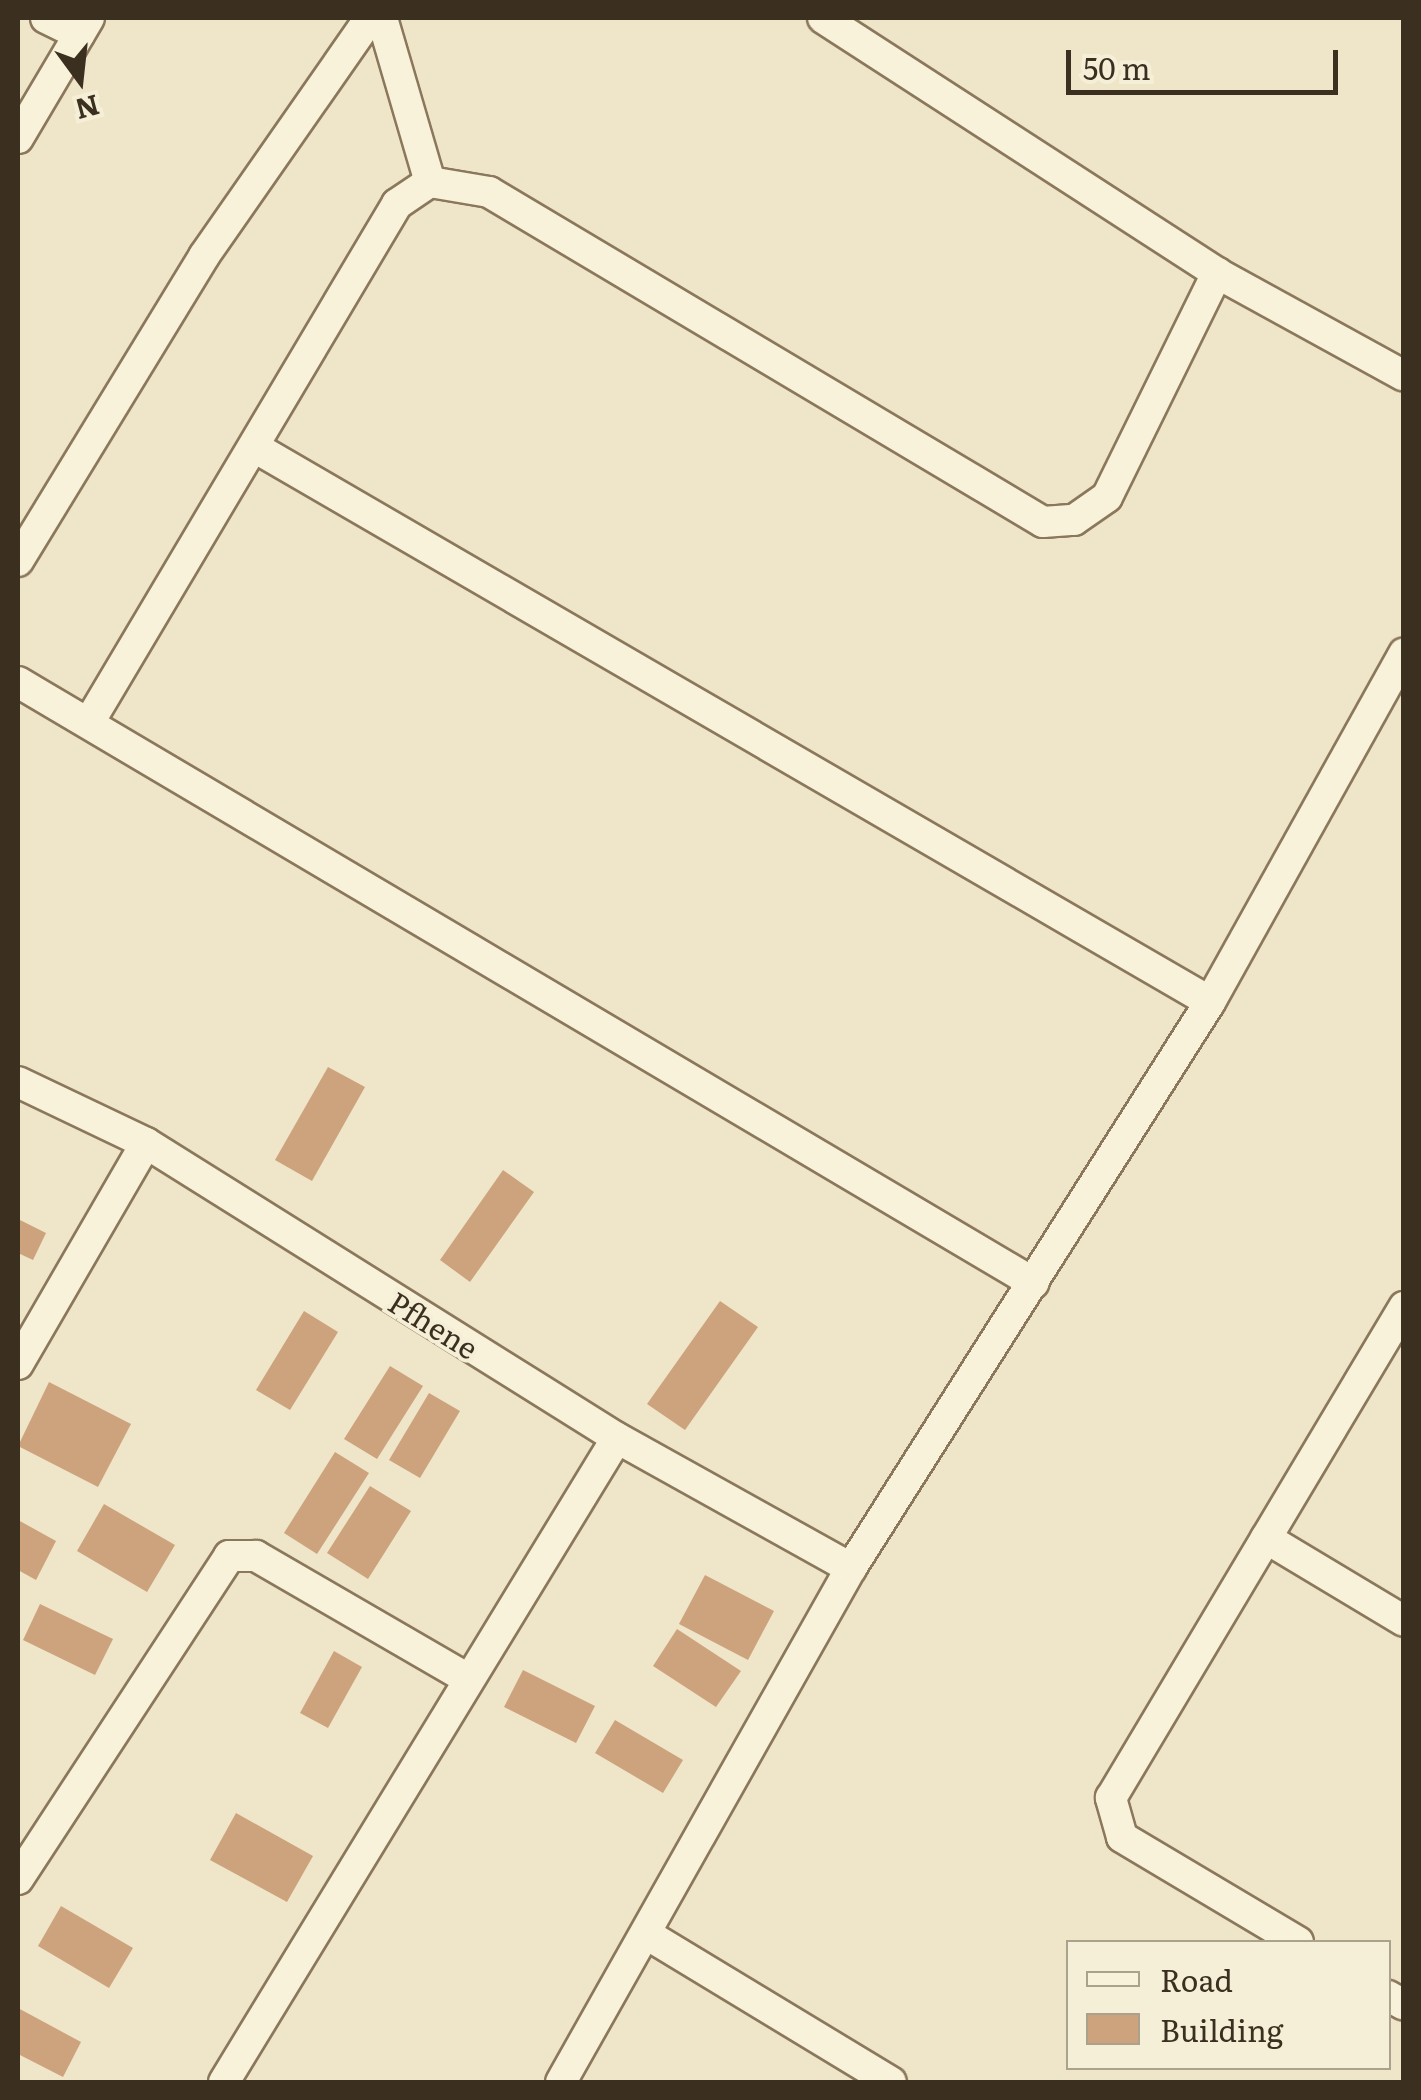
<!DOCTYPE html>
<html>
<head>
<meta charset="utf-8">
<style>
	body { margin:0 }
	#map { position:relative; width:1421px; height:2100px; overflow:hidden; background:#efe5c8; font-family:Literata,serif }
	div>[style] { position:absolute }
	[style*='--x'] { left:calc(var(--x)*1px); top:calc(var(--y)*1px); width:calc(var(--w)*1px); rotate:calc(var(--a)*1deg) }
	.building>* { inset:0; background:#cda37d }
	.roads { filter:drop-shadow(2px 0 #8b785c) drop-shadow(-2px 0 #8b785c) drop-shadow(0 2px #8b785c) drop-shadow(0 -2px #8b785c) }
	.minor>* { height:30px; margin:-15px; padding:0 15px; transform-origin:15px; border-radius:15px; background:#f9f2db }
	span { translate:-50% -50%; white-space:nowrap; text-align:center; line-height:1.15; -webkit-text-stroke:8px #f6efd7; paint-order:stroke }
	.street-label { font-size:30px; color:#3b2f20 }
	.frame { position:absolute; inset:0; border:20px solid #3b2f20; pointer-events:none }
	.legend { position:absolute; left:1066px; top:1940px; width:325px; height:130px; box-sizing:border-box; background:#f6efd7; border:2px solid #aba28e; margin:0; padding:12px 18px; list-style:none; font-size:30px; color:#3b2f20 }
	.legend li { display:flex; align-items:center; gap:20px; height:50px }
	.legend b { width:50px; border:2px solid #aba28e }
	.north { position:absolute; left:30px; top:30px; width:100px; height:100px; -webkit-text-stroke:8px #f6efd7; paint-order:stroke; rotate:165deg; font-size:28px; font-weight:700; line-height:40px; text-align:center; color:#3b2f20 }
	.north::after { content:''; display:block; margin:auto; width:35px; height:45px; background:#3b2f20; clip-path:polygon(50% 0,100% 100%,50% 72%,0 100%) }
	.scale { position:absolute; left:1066px; top:50px; width:272px; height:45px; box-sizing:border-box; border:5px solid #3b2f20; border-top:0; padding-left:12px; font-size:30px; line-height:35px; white-space:nowrap; color:#3b2f20; -webkit-text-stroke:8px #f6efd7; paint-order:stroke }
</style>
</head>
<body>
<div id="map">
	<div class="building">
		<div style="clip-path:polygon(328px 1067px,365px 1087px,312px 1181px,275px 1160px)"></div>
		<div style="clip-path:polygon(503px 1170px,534px 1192px,470px 1282px,440px 1260px)"></div>
		<div style="clip-path:polygon(18px 1219px,46px 1233px,33px 1260px,18px 1253px)"></div>
		<div style="clip-path:polygon(720px 1301px,758px 1327px,685px 1430px,647px 1404px)"></div>
		<div style="clip-path:polygon(304px 1311px,338px 1332px,290px 1410px,256px 1390px)"></div>
		<div style="clip-path:polygon(390px 1366px,423px 1386px,377px 1459px,344px 1439px)"></div>
		<div style="clip-path:polygon(49px 1382px,131px 1424px,98px 1487px,18px 1446px)"></div>
		<div style="clip-path:polygon(429px 1393px,460px 1411px,420px 1478px,389px 1460px)"></div>
		<div style="clip-path:polygon(335px 1452px,369px 1473px,317px 1554px,284px 1533px)"></div>
		<div style="clip-path:polygon(370px 1486px,411px 1511px,368px 1579px,327px 1553px)"></div>
		<div style="clip-path:polygon(104px 1504px,175px 1545px,147px 1592px,77px 1551px)"></div>
		<div style="clip-path:polygon(18px 1520px,56px 1541px,36px 1580px,18px 1570px)"></div>
		<div style="clip-path:polygon(705px 1575px,774px 1611px,748px 1660px,679px 1624px)"></div>
		<div style="clip-path:polygon(40px 1604px,113px 1639px,95px 1675px,23px 1640px)"></div>
		<div style="clip-path:polygon(677px 1629px,741px 1671px,716px 1707px,653px 1666px)"></div>
		<div style="clip-path:polygon(334px 1651px,362px 1667px,328px 1728px,300px 1713px)"></div>
		<div style="clip-path:polygon(523px 1670px,595px 1706px,576px 1743px,504px 1707px)"></div>
		<div style="clip-path:polygon(615px 1720px,683px 1760px,663px 1793px,595px 1753px)"></div>
		<div style="clip-path:polygon(236px 1813px,313px 1856px,287px 1902px,210px 1860px)"></div>
		<div style="clip-path:polygon(61px 1906px,133px 1948px,109px 1988px,38px 1946px)"></div>
		<div style="clip-path:polygon(18px 2008px,81px 2042px,63px 2077px,18px 2054px)"></div>
	</div>
	<div class="roads">
		<div class="minor">
			<div style="--x:46;--y:18;--w:37;--a:26"></div>
			<div style="--x:382;--y:18;--w:171;--a:73.7"></div>
			<div style="--x:823;--y:18;--w:469;--a:32.9"></div>
			<div style="--x:1217;--y:273;--w:213;--a:28.8"></div>
			<div style="--x:18;--y:138;--w:139;--a:-59.4"></div>
			<div style="--x:256;--y:448;--w:1103;--a:30.14"></div>
			<div style="--x:18;--y:561;--w:357;--a:-58.6"></div>
			<div style="--x:204;--y:256;--w:290;--a:-55.1"></div>
			<div style="--x:18;--y:682;--w:1180;--a:30.61"></div>
			<div style="--x:91;--y:719;--w:599;--a:-59.28"></div>
			<div style="--x:397;--y:204;--w:40;--a:-34"></div>
			<div style="--x:430;--y:182;--w:60;--a:9.6"></div>
			<div style="--x:489;--y:192;--w:645;--a:30.78"></div>
			<div style="--x:1043;--y:522;--w:31;--a:-4"></div>
			<div style="--x:1074;--y:520;--w:40;--a:-34.9"></div>
			<div style="--x:1107;--y:497;--w:250;--a:-63.8"></div>
			<div style="--x:18;--y:1082;--w:142;--a:25.5"></div>
			<div style="--x:146;--y:1143;--w:556;--a:32.06"></div>
			<div style="--x:617;--y:1438;--w:268;--a:29.1"></div>
			<div style="--x:18;--y:1364;--w:255;--a:-59.9"></div>
			<div style="--x:1266;--y:1538;--w:161;--a:31"></div>
			<div style="--x:18;--y:1879;--w:386;--a:-56.8"></div>
			<div style="--x:229;--y:1556;--w:27;--a:0"></div>
			<div style="--x:256;--y:1556;--w:245;--a:30.1"></div>
			<div style="--x:648;--y:1935;--w:284;--a:31.2"></div>
			<div style="--x:1298;--y:1942;--w:205;--a:-149.2"></div>
			<div style="--x:1122;--y:1837;--w:41;--a:-105.8"></div>
			<div style="--x:1111;--y:1798;--w:572;--a:-59.17"></div>
			<div style="--x:1388;--y:1996;--w:18;--a:29"></div>
			<div style="--x:224;--y:2082;--w:754;--a:-58.61"></div>
			<div style="--x:561;--y:2082;--w:590;--a:-60.57"></div>
			<div style="--x:851;--y:1568;--w:670;--a:-57.61"></div>
			<div style="--x:1210;--y:1002;--w:399;--a:-60.9"></div>
		</div>
	</div>
	<div class="street-label">
		<span style="left:434px;top:1324px;rotate:32deg">Pfhene</span>
	</div>
	<div class="frame"></div>
	<ul class="legend">
	<li><b style="height:12px;background:#f9f2db"></b>Road</li>
	<li><b style="height:28px;background:#cda37d"></b>Building</li>
	</ul>
	<div class="north">N</div>
	<div class="scale">50 m</div>
</div>
</body>
</html>
